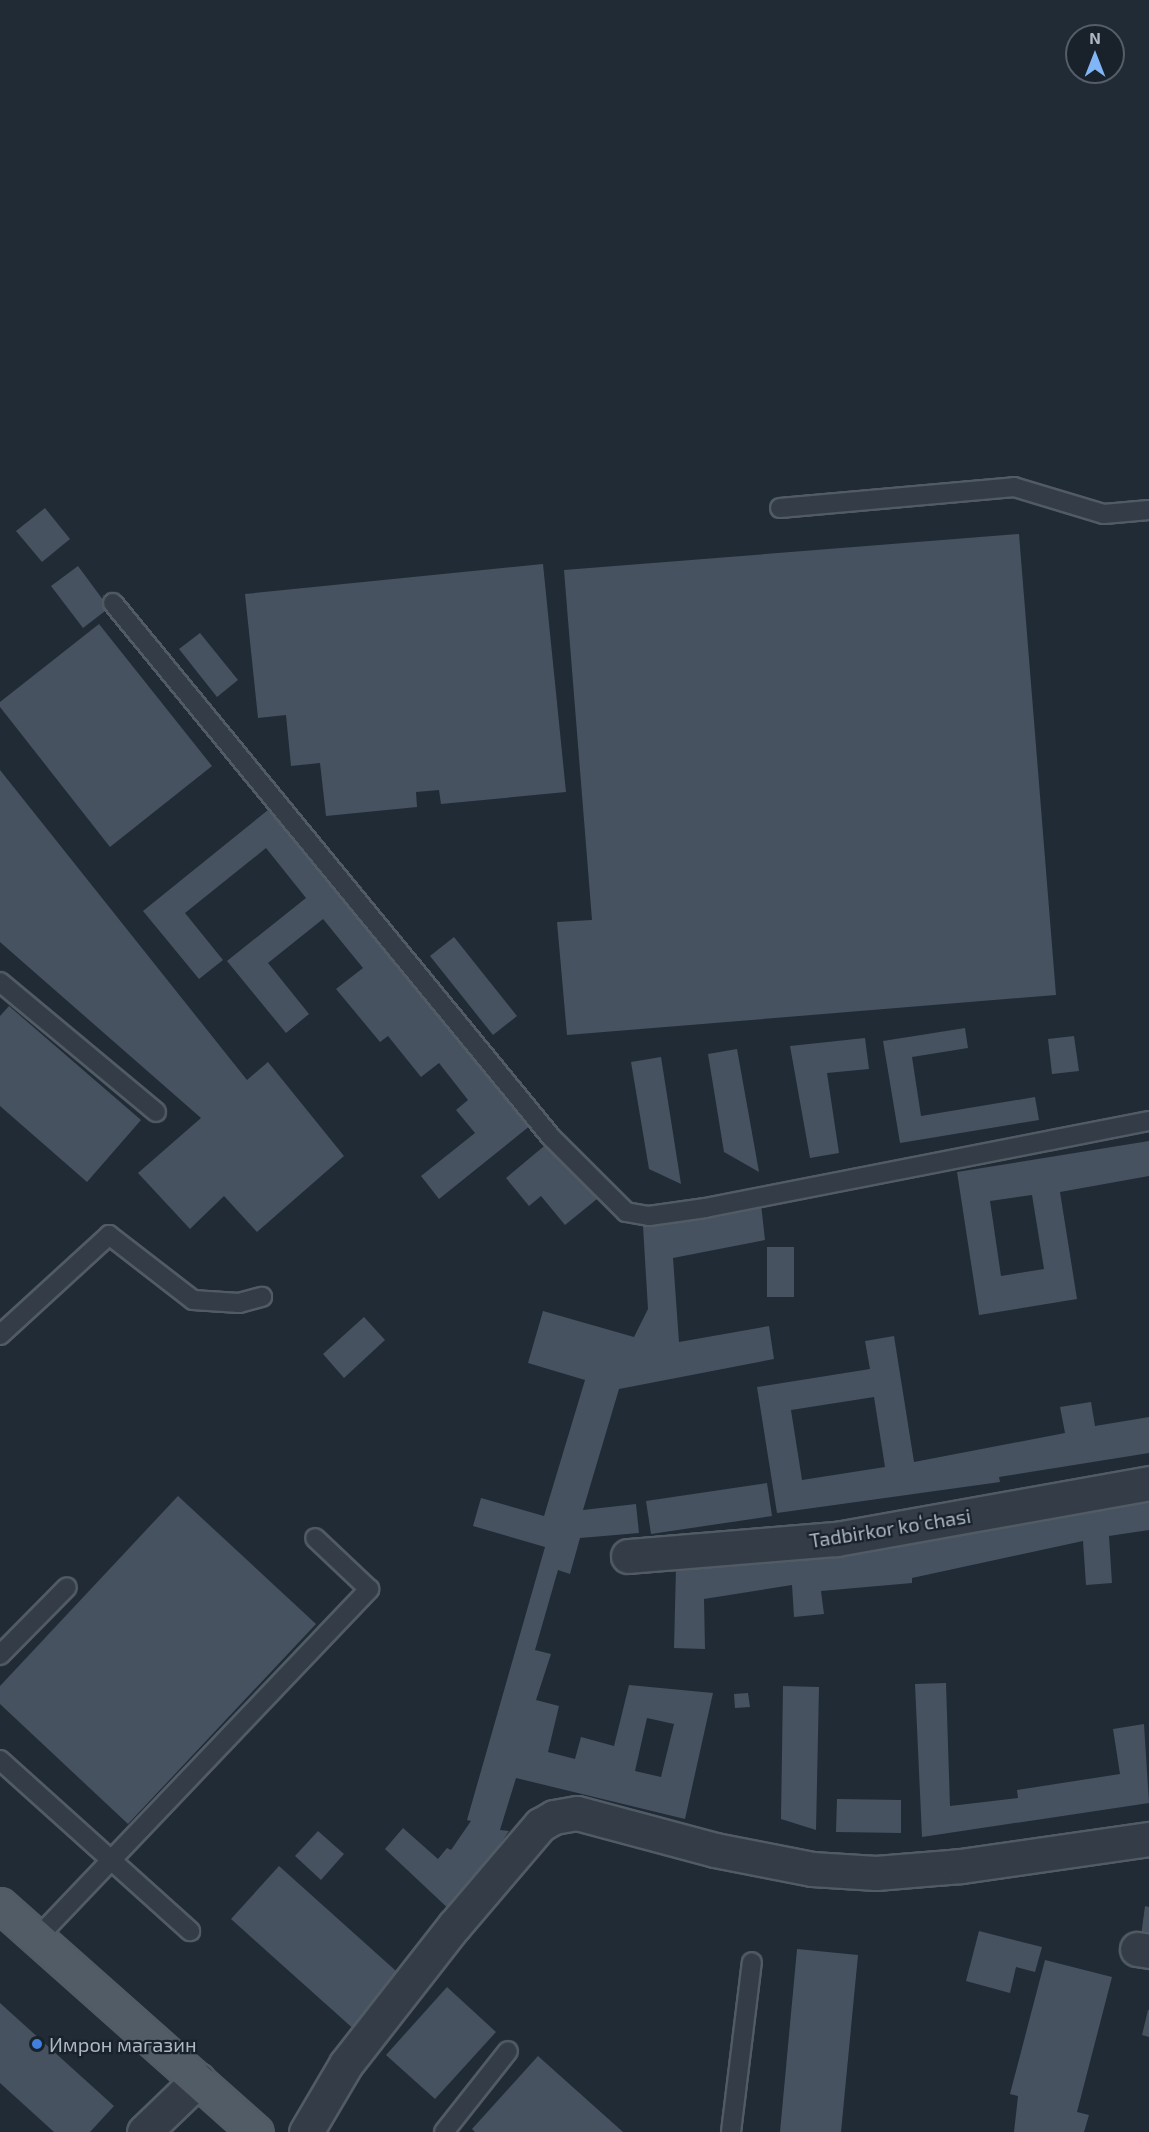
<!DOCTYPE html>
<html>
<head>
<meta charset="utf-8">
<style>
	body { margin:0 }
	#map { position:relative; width:1149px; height:2132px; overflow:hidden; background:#202b36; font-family:"Exo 2",sans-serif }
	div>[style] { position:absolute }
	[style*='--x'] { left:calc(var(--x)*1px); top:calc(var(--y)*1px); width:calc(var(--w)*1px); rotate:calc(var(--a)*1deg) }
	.building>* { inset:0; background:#465260 }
	.roads { filter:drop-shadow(2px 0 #515b65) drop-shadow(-2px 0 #515b65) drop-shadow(0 2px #515b65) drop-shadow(0 -2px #515b65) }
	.service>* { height:18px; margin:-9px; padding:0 9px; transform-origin:9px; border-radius:9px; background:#343d47 }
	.minor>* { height:33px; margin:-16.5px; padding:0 16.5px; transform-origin:16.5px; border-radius:16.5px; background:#343d47 }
	.primary>* { height:33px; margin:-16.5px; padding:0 16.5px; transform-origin:16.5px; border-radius:16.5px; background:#515c67 }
	.dots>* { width:16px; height:16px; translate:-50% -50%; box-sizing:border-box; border:3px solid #19222b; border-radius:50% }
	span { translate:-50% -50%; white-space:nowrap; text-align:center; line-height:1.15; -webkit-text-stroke:4.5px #19222b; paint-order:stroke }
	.street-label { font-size:20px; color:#aeb8c4 }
	.poi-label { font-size:20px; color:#aeb8c4 }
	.left { translate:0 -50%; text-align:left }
	.north { position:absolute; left:1065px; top:24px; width:60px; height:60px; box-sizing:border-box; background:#19222b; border:2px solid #555e68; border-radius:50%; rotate:0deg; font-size:16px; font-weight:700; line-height:24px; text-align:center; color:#aeb8c4 }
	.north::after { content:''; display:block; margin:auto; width:21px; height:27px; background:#81b5f5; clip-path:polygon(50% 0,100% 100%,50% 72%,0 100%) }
</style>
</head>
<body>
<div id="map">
	<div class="building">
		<div style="clip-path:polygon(45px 508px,70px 539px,42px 562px,16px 531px)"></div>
		<div style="clip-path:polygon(1019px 534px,1056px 995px,567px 1035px,557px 922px,592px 920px,564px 570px)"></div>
		<div style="clip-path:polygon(543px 564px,566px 792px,441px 804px,439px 790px,416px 792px,417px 807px,326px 816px,320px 763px,291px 766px,286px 715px,258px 718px,245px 594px)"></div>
		<div style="clip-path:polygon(78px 566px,109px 608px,83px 628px,51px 586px)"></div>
		<div style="clip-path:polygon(99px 624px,212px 766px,110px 847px,0 707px,0 702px)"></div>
		<div style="clip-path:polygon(200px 633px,238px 680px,217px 697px,179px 649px)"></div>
		<div style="clip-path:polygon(0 770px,247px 1080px,268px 1062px,344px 1156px,257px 1232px,224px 1196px,190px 1229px,138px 1173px,201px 1118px,0 942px)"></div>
		<div style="clip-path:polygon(273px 806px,531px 1125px,439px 1199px,421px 1176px,475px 1133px,456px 1110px,468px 1100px,439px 1063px,421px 1077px,388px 1036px,380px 1042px,336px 989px,363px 968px,323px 919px,268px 963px,309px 1014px,286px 1033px,227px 961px,306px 898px,266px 848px,185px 913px,223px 960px,199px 979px,143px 911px)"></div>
		<div style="clip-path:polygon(454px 937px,517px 1016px,493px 1035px,430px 956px)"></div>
		<div style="clip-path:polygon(9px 1006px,141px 1120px,87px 1182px,0 1106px,0 1016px)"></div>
		<div style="clip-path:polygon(965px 1028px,968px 1048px,912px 1057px,921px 1116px,1035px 1097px,1039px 1120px,900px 1143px,883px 1041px)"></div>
		<div style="clip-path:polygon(1074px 1036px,1079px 1071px,1052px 1074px,1048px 1039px)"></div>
		<div style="clip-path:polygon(865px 1038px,869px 1069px,827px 1073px,839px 1153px,810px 1158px,790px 1046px)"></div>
		<div style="clip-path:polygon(737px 1049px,759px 1172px,724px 1152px,708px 1054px)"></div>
		<div style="clip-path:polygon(661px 1057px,681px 1184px,649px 1169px,631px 1062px)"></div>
		<div style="clip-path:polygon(evenodd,1149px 1141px,1149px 1176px,1060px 1192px,1077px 1299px,979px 1315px,957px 1172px,1149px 1141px,1032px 1195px,1044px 1269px,1001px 1276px,990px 1201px,1032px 1195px)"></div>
		<div style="clip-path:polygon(549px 1142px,597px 1199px,565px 1225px,541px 1196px,529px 1206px,506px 1178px)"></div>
		<div style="clip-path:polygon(evenodd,761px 1204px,765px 1240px,673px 1258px,679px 1342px,769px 1326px,774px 1359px,619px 1389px,583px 1510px,636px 1504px,639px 1533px,580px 1538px,570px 1574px,558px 1570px,535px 1650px,551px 1654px,536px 1700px,559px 1706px,548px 1752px,575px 1759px,581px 1737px,614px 1746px,629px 1685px,713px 1693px,685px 1819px,516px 1778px,500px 1830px,509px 1831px,453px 1913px,385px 1849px,403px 1828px,438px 1859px,447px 1848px,451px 1850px,471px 1821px,467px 1820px,545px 1547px,473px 1526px,481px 1498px,544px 1516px,585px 1380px,528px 1363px,543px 1311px,634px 1337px,648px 1309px,643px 1226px,761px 1204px,647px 1718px,674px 1724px,661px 1777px,635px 1771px,647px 1718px)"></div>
		<div style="clip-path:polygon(767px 1247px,794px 1247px,794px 1297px,767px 1297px)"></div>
		<div style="clip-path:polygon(364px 1317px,385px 1340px,344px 1378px,323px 1354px)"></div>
		<div style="clip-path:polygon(evenodd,894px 1336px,914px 1462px,1065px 1433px,1060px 1407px,1091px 1402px,1095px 1426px,1149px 1417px,1149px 1453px,999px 1477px,1000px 1482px,777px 1513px,757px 1387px,870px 1369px,865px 1341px,894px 1336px,874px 1397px,885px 1467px,802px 1480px,791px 1410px,874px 1397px)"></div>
		<div style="clip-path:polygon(767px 1483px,772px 1516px,651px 1534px,646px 1501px)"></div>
		<div style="clip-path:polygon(1149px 1495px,1149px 1530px,1109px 1536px,1112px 1583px,1086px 1585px,1083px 1541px,912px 1578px,912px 1583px,821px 1591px,824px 1614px,794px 1617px,792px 1585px,704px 1599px,705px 1649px,674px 1648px,676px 1568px)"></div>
		<div style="clip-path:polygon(178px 1496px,316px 1624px,128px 1824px,0 1704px,0 1686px)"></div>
		<div style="clip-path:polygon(946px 1683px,950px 1806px,1018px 1798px,1017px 1790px,1120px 1774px,1113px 1729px,1144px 1724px,1149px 1803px,922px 1837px,915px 1684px)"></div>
		<div style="clip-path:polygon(783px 1686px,819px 1687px,816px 1830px,781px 1819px)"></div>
		<div style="clip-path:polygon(748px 1693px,750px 1707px,735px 1708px,734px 1694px)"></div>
		<div style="clip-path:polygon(837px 1799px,901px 1800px,901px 1833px,836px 1832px)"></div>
		<div style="clip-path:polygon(318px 1831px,344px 1854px,321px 1880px,295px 1856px)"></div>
		<div style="clip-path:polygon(279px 1866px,405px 1979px,357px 2032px,231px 1919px)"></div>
		<div style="clip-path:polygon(1145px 1906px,1149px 1907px,1149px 1937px,1141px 1936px)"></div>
		<div style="clip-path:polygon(979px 1931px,1042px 1947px,1035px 1972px,1016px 1967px,1010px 1993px,966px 1981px)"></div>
		<div style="clip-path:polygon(797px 1949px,858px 1955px,841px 2132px,780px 2132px)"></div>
		<div style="clip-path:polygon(1045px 1960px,1112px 1977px,1077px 2112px,1089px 2115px,1084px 2132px,1014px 2132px,1018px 2096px,1010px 2094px)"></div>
		<div style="clip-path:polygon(447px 1987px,496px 2032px,435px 2099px,386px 2055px)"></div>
		<div style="clip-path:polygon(0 2003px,114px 2106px,90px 2132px,54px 2132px,0 2083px)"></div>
		<div style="clip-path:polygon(1148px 2010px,1149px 2010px,1149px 2037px,1142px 2035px)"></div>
		<div style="clip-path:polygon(538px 2056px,623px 2132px,475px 2132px,472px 2129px)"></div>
	</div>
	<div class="roads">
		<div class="service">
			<div style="--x:780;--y:508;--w:235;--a:-5.1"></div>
			<div style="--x:1014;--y:487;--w:94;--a:16.7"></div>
			<div style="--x:1104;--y:514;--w:45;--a:-5.1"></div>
			<div style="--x:113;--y:603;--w:691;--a:50.64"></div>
			<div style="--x:551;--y:1137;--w:106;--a:45"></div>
			<div style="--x:626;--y:1212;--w:23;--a:10"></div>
			<div style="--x:649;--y:1216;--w:57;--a:-8.1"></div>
			<div style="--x:705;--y:1208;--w:452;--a:-11.1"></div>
			<div style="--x:0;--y:982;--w:203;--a:39.8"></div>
			<div style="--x:0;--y:1335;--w:148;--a:-42.5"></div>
			<div style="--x:109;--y:1235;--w:106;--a:37.7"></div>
			<div style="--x:193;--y:1300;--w:46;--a:3.7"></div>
			<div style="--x:239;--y:1303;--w:24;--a:-15"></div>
			<div style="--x:0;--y:1655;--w:95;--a:-45.4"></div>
			<div style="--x:0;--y:1760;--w:256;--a:42"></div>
			<div style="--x:37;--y:1938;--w:482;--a:-46.4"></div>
			<div style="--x:369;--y:1589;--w:74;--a:-136.6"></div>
			<div style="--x:444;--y:2132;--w:103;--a:-51.7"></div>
			<div style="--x:731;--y:2132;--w:171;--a:-83"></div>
		</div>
		<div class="minor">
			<div style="--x:628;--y:1556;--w:209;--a:-4.7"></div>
			<div style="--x:836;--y:1539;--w:318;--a:-10.1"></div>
			<div style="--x:1137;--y:1949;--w:12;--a:9"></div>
			<div style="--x:144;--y:2132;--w:75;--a:-43.9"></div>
			<div style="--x:306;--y:2132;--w:79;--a:-59.5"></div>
			<div style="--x:346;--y:2064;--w:175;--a:-52"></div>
			<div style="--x:454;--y:1926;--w:133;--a:-49.6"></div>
			<div style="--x:540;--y:1825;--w:16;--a:-30"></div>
			<div style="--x:554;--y:1817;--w:23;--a:-10"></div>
			<div style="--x:577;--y:1813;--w:143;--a:15"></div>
			<div style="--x:715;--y:1850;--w:99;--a:11.1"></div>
			<div style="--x:812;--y:1869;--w:64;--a:3.6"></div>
			<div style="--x:876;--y:1873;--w:85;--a:-4.7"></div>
			<div style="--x:961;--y:1866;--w:190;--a:-8.2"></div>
		</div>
		<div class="primary">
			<div style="--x:0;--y:1905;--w:342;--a:41.6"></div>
		</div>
	</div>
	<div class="dots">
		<div style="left:37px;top:2044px;background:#3f7fe0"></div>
	</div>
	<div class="street-label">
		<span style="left:890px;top:1528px;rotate:-9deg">Tadbirkor koʻchasi</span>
	</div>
	<div class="poi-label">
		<span class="left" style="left:49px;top:2044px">Имрон магазин</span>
	</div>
	<div class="north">N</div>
</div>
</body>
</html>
